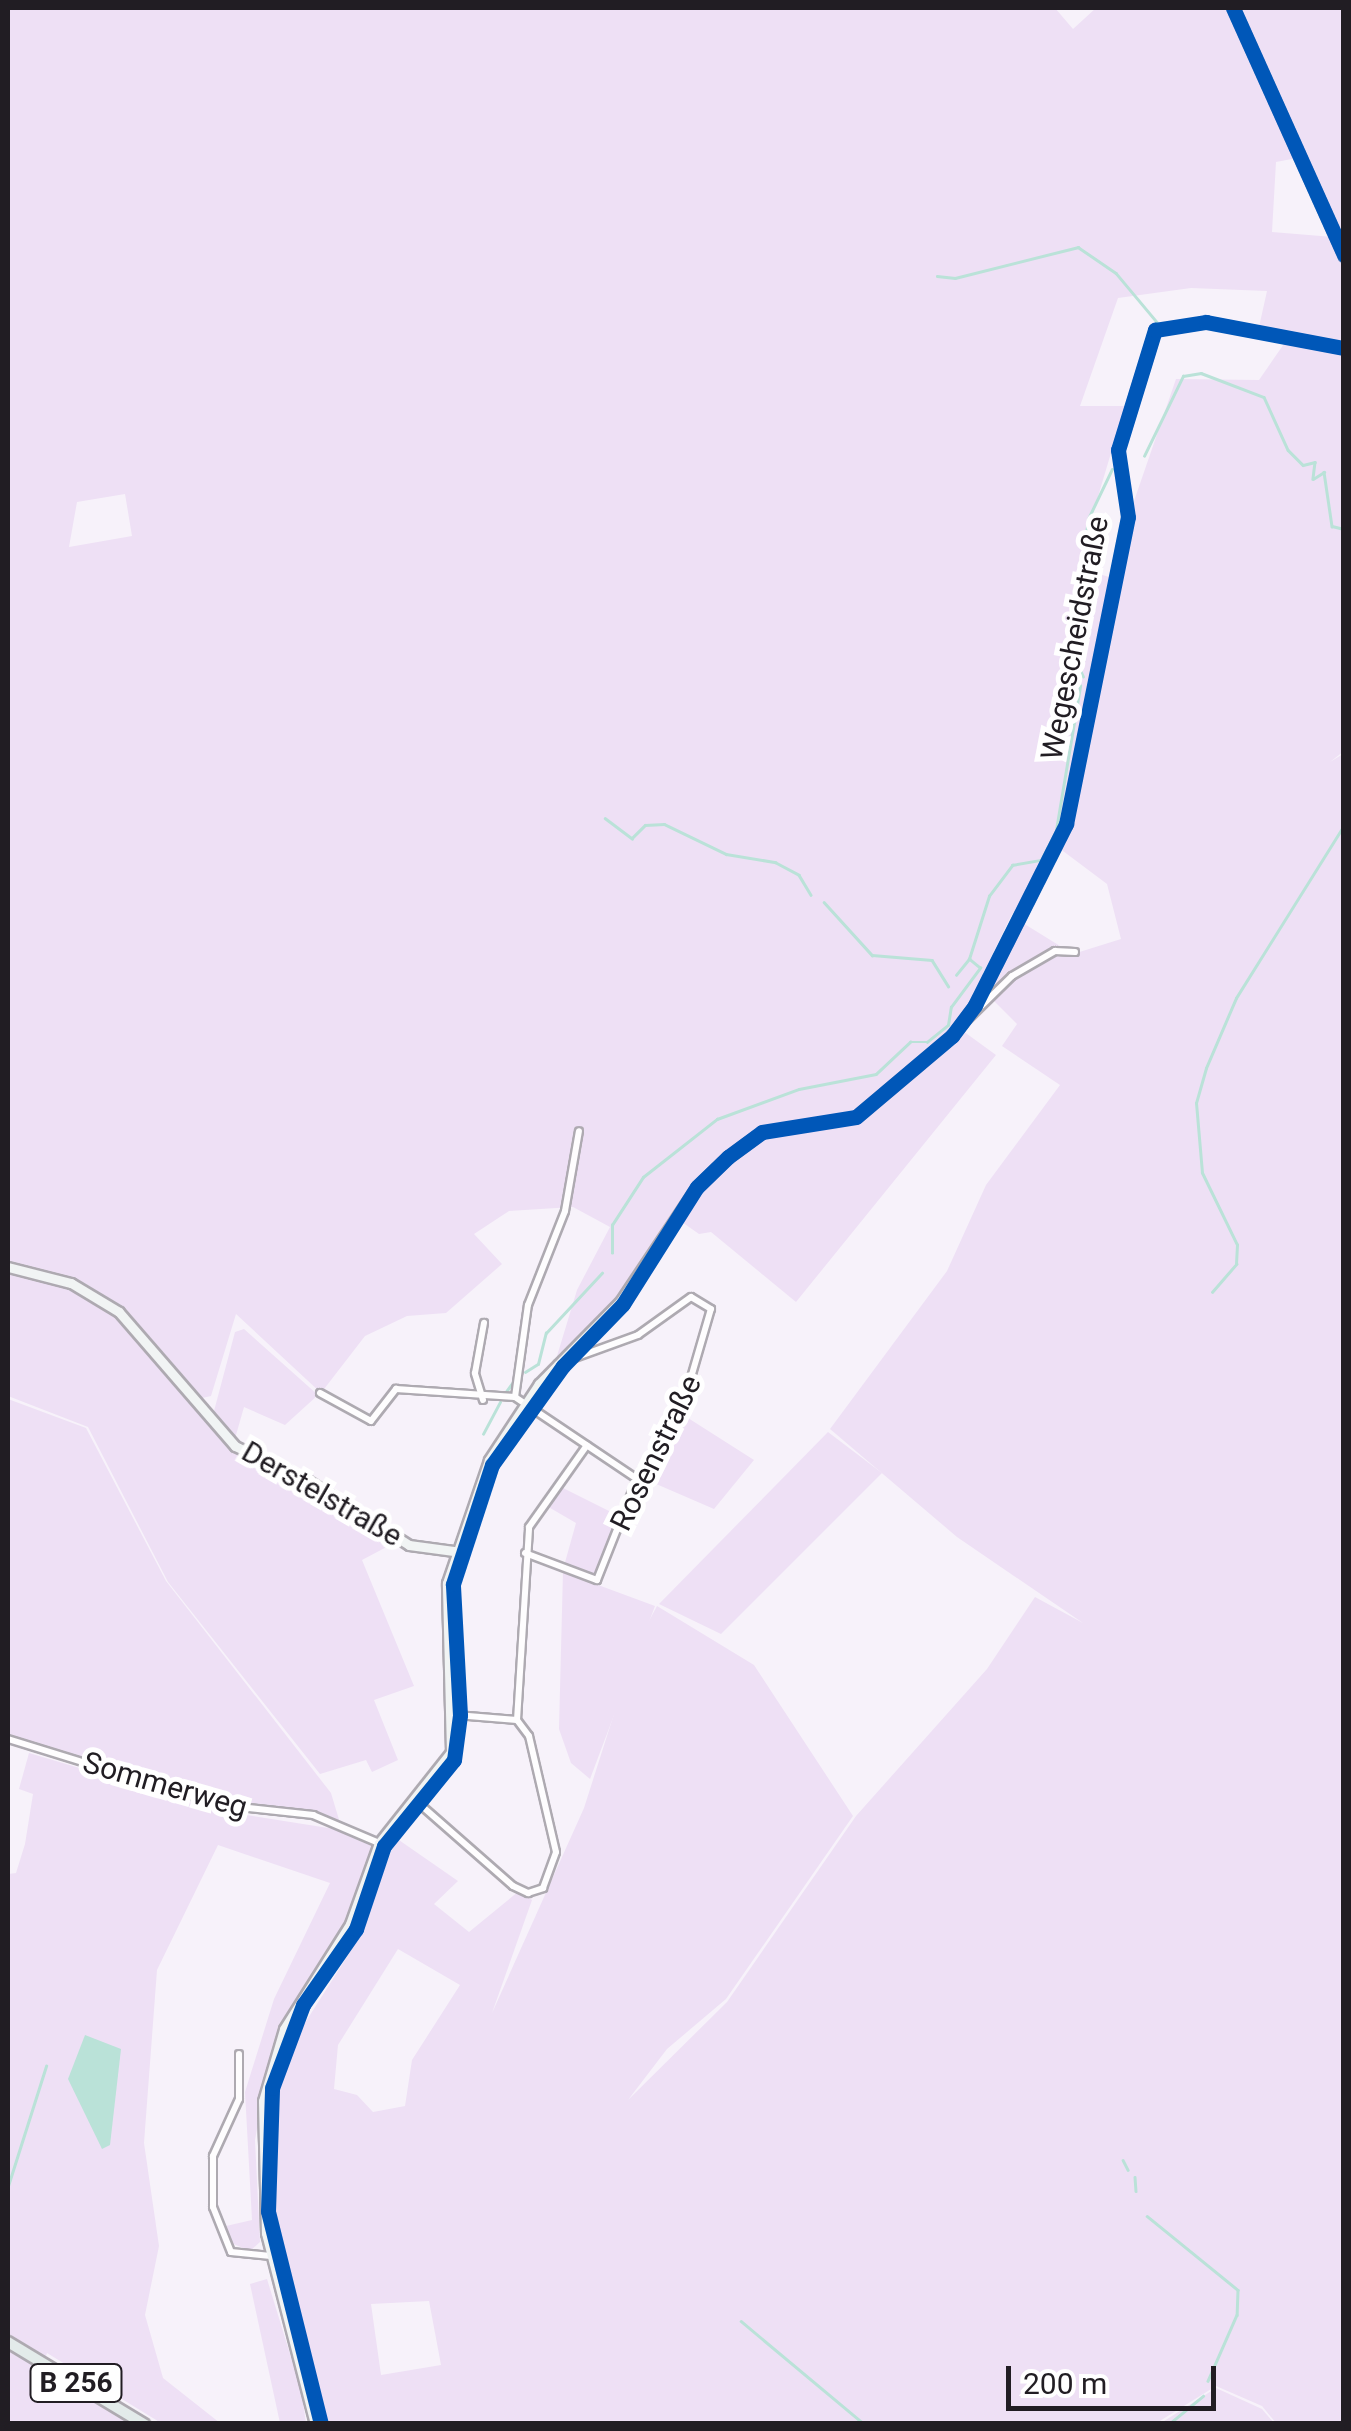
<!DOCTYPE html>
<html>
<head>
<meta charset="utf-8">
<style>
	body { margin:0 }
	#map { position:relative; width:1351px; height:2431px; overflow:hidden; background:#f7f2fa; font-family:Roboto,sans-serif }
	div>[style] { position:absolute }
	[style*='--x'] { left:calc(var(--x)*1px); top:calc(var(--y)*1px); width:calc(var(--w)*1px); rotate:calc(var(--a)*1deg) }
	.green>* { inset:0; background:#eee0f5 }
	.water>* { inset:0; background:#bae2d8 }
	.stream>* { height:2.5px; margin:-1.25px; padding:0 1.25px; transform-origin:1.25px; border-radius:1.25px; background:#bae2d8 }
	.roads { filter:drop-shadow(2px 0 #aeaab1) drop-shadow(-2px 0 #aeaab1) drop-shadow(0 2px #aeaab1) drop-shadow(0 -2px #aeaab1) }
	.street>* { height:6px; margin:-3px; padding:0 3px; transform-origin:3px; border-radius:3px; background:#fefdfe }
	.secondary>* { height:9px; margin:-4.5px; padding:0 4.5px; transform-origin:4.5px; border-radius:4.5px; background:#f1f4f4 }
	.primary>* { height:10px; margin:-5px; padding:0 5px; transform-origin:5px; border-radius:5px; background:#e3ebea }
	.cycleway>* { height:15px; margin:-7.5px; padding:0 7.5px; transform-origin:7.5px; border-radius:7.5px; background:#0057b8 }
	span { translate:-50% -50%; white-space:nowrap; text-align:center; line-height:1.15; -webkit-text-stroke:10px #fff; paint-order:stroke }
	.shield-label span { padding:2px 8px; background:#fff; border:2px solid; border-radius:8px; -webkit-text-stroke-width:0 }
	.shield-label { font-size:28px; color:#211d23; font-weight:700 }
	.street-label { font-size:30px; color:#211d23 }
	.frame { position:absolute; inset:0; border:10px solid #211d23; pointer-events:none }
	.scale { position:absolute; left:1006px; top:2366px; width:210px; height:45px; box-sizing:border-box; border:5px solid #211d23; border-top:0; padding-left:12px; font-size:30px; line-height:35px; white-space:nowrap; color:#211d23; -webkit-text-stroke:8px #fff; paint-order:stroke }
</style>
</head>
<body>
<div id="map">
	<div class="green">
		<div style="clip-path:polygon(evenodd,8px 8px,1055px 8px,1073px 29px,1096px 8px,1343px 8px,1343px 242px,1302px 157px,1276px 162px,1272px 232px,1333px 237px,1343px 268px,1343px 343px,1259px 327px,1267px 291px,1191px 288px,1118px 298px,1080px 406px,1125px 406px,1077px 567px,1109px 577px,1068px 803px,1057px 846px,1011px 916px,959px 1023px,863px 1109px,762px 1127px,724px 1156px,674px 1211px,617px 1298px,557px 1356px,577px 1290px,610px 1227px,573px 1207px,509px 1211px,474px 1234px,502px 1264px,446px 1313px,407px 1316px,365px 1336px,321px 1393px,236px 1314px,211px 1396px,202px 1398px,125px 1310px,86px 1284px,8px 1263px,8px 8px,125px 494px,132px 536px,69px 547px,77px 502px,125px 494px)"></div>
		<div style="clip-path:polygon(evenodd,1286px 341px,1343px 354px,1344px 751px,1330px 762px,1343px 754px,1343px 2423px,1276px 2423px,1262px 2406px,1216px 2386px,1155px 2424px,326px 2423px,273px 2222px,274px 2106px,289px 2048px,359px 1938px,396px 1838px,458px 1881px,434px 1904px,469px 1932px,519px 1891px,532px 1900px,492px 2013px,584px 1808px,636px 1645px,657px 1606px,754px 1665px,853px 1816px,726px 1999px,667px 2049px,628px 2100px,727px 2002px,856px 1816px,987px 1669px,1035px 1597px,1083px 1623px,957px 1537px,830px 1429px,947px 1271px,986px 1185px,1060px 1085px,1002px 1046px,1017px 1024px,993px 1000px,979px 1005px,1018px 920px,1073px 954px,1121px 939px,1107px 884px,1059px 848px,1133px 504px,1176px 379px,1259px 380px,1286px 341px,398px 1949px,460px 1985px,412px 2060px,405px 2106px,373px 2112px,357px 2095px,334px 2089px,338px 2045px,398px 1949px,1286px 341px,429px 2301px,441px 2365px,381px 2375px,371px 2304px,429px 2301px)"></div>
		<div style="clip-path:polygon(963px 1031px,996px 1055px,796px 1302px,711px 1232px,699px 1234px,679px 1220px,729px 1163px,766px 1137px,857px 1121px)"></div>
		<div style="clip-path:polygon(8px 1270px,61px 1282px,117px 1314px,233px 1449px,396px 1542px,362px 1560px,414px 1686px,374px 1700px,398px 1760px,372px 1772px,366px 1760px,320px 1774px,168px 1582px,88px 1427px,8px 1396px)"></div>
		<div style="clip-path:polygon(244px 1329px,318px 1395px,285px 1425px,244px 1407px,234px 1442px,214px 1411px,235px 1332px)"></div>
		<div style="clip-path:polygon(8px 1399px,86px 1428px,166px 1581px,331px 1793px,340px 1823px,236px 1807px,8px 1735px)"></div>
		<div style="clip-path:polygon(688px 1418px,754px 1460px,714px 1509px,640px 1477px)"></div>
		<div style="clip-path:polygon(828px 1432px,882px 1473px,721px 1634px,659px 1604px)"></div>
		<div style="clip-path:polygon(559px 1486px,617px 1515px,595px 1576px,564px 1566px,576px 1523px,545px 1505px)"></div>
		<div style="clip-path:polygon(563px 1572px,655px 1606px,590px 1779px,571px 1763px,559px 1729px)"></div>
		<div style="clip-path:polygon(29px 1753px,228px 1812px,341px 1830px,372px 1845px,344px 1925px,272px 2047px,255px 2140px,260px 2242px,250px 2251px,229px 2242px,226px 2226px,252px 2220px,245px 2092px,274px 1999px,330px 1883px,218px 1845px,157px 1970px,144px 2143px,159px 2246px,145px 2315px,163px 2378px,220px 2423px,161px 2423px,47px 2353px,42px 2369px,131px 2423px,8px 2424px,8px 1874px,16px 1873px,25px 1844px,33px 1794px,19px 1789px)"></div>
		<div style="clip-path:polygon(267px 2279px,301px 2390px,306px 2423px,280px 2423px,250px 2284px)"></div>
		<div style="clip-path:polygon(1216px 2388px,1262px 2409px,1274px 2423px,1161px 2423px)"></div>
	</div>
	<div class="water">
		<div style="clip-path:polygon(85px 2035px,121px 2049px,110px 2145px,102px 2149px,68px 2079px)"></div>
	</div>
	<div class="stream">
		<div style="--x:937;--y:276;--w:18;--a:6"></div>
		<div style="--x:955;--y:278;--w:127;--a:-14.1"></div>
		<div style="--x:1078;--y:247;--w:46;--a:34.4"></div>
		<div style="--x:1116;--y:273;--w:64;--a:50.1"></div>
		<div style="--x:1144;--y:456;--w:89;--a:-64"></div>
		<div style="--x:1183;--y:376;--w:18;--a:-9"></div>
		<div style="--x:1201;--y:373;--w:67;--a:20.9"></div>
		<div style="--x:1264;--y:397;--w:58;--a:65.6"></div>
		<div style="--x:1288;--y:450;--w:21;--a:45"></div>
		<div style="--x:1303;--y:465;--w:12;--a:-14"></div>
		<div style="--x:1315;--y:462;--w:17;--a:97"></div>
		<div style="--x:1313;--y:479;--w:13;--a:-32"></div>
		<div style="--x:1324;--y:472;--w:55;--a:81.6"></div>
		<div style="--x:1332;--y:526;--w:12;--a:14"></div>
		<div style="--x:1344;--y:536;--w:4;--a:90"></div>
		<div style="--x:1083;--y:677;--w:31;--a:-115"></div>
		<div style="--x:1070;--y:649;--w:131;--a:-82.1"></div>
		<div style="--x:1088;--y:519;--w:55;--a:-64.4"></div>
		<div style="--x:605;--y:818;--w:34;--a:37"></div>
		<div style="--x:632;--y:838;--w:18;--a:-45"></div>
		<div style="--x:645;--y:825;--w:19;--a:-3"></div>
		<div style="--x:664;--y:824;--w:69;--a:25.8"></div>
		<div style="--x:726;--y:854;--w:50;--a:9.3"></div>
		<div style="--x:775;--y:862;--w:27;--a:28"></div>
		<div style="--x:799;--y:875;--w:23;--a:59"></div>
		<div style="--x:824;--y:902;--w:72;--a:47.8"></div>
		<div style="--x:872;--y:955;--w:60;--a:4.8"></div>
		<div style="--x:932;--y:960;--w:31;--a:58"></div>
		<div style="--x:956;--y:975;--w:21;--a:-51"></div>
		<div style="--x:612;--y:1253;--w:28;--a:-90"></div>
		<div style="--x:612;--y:1225;--w:57;--a:-57.1"></div>
		<div style="--x:643;--y:1177;--w:94;--a:-38.1"></div>
		<div style="--x:717;--y:1119;--w:87;--a:-20.1"></div>
		<div style="--x:799;--y:1089;--w:78;--a:-11"></div>
		<div style="--x:876;--y:1074;--w:47;--a:-43.3"></div>
		<div style="--x:910;--y:1042;--w:17;--a:0"></div>
		<div style="--x:927;--y:1042;--w:27;--a:-39"></div>
		<div style="--x:948;--y:1025;--w:18;--a:-81"></div>
		<div style="--x:951;--y:1007;--w:49;--a:-53.4"></div>
		<div style="--x:980;--y:968;--w:14;--a:-141"></div>
		<div style="--x:969;--y:959;--w:66;--a:-72.4"></div>
		<div style="--x:989;--y:896;--w:39;--a:-53"></div>
		<div style="--x:1012;--y:865;--w:29;--a:-10"></div>
		<div style="--x:1041;--y:860;--w:34;--a:-63"></div>
		<div style="--x:1056;--y:830;--w:146;--a:-80.5"></div>
		<div style="--x:1212;--y:1292;--w:37;--a:-49"></div>
		<div style="--x:1236;--y:1264;--w:19;--a:-87"></div>
		<div style="--x:1237;--y:1245;--w:80;--a:-115.9"></div>
		<div style="--x:1202;--y:1173;--w:70;--a:-94.9"></div>
		<div style="--x:1196;--y:1103;--w:36;--a:-74"></div>
		<div style="--x:1206;--y:1068;--w:76;--a:-66.8"></div>
		<div style="--x:1236;--y:998;--w:204;--a:-58"></div>
		<div style="--x:525;--y:1372;--w:15;--a:-32"></div>
		<div style="--x:538;--y:1364;--w:32;--a:-76"></div>
		<div style="--x:546;--y:1333;--w:82;--a:-47"></div>
		<div style="--x:505;--y:1393;--w:19;--a:-54"></div>
		<div style="--x:483;--y:1434;--w:36;--a:-62"></div>
		<div style="--x:1123;--y:2160;--w:11;--a:63"></div>
		<div style="--x:1135;--y:2177;--w:14;--a:86"></div>
		<div style="--x:8;--y:2186;--w:126;--a:-72.4"></div>
		<div style="--x:1147;--y:2216;--w:117;--a:39.1"></div>
		<div style="--x:1238;--y:2290;--w:25;--a:92"></div>
		<div style="--x:1237;--y:2315;--w:72;--a:113.7"></div>
		<div style="--x:741;--y:2321;--w:160;--a:39.9"></div>
		<div style="--x:1169;--y:2424;--w:44;--a:-39.5"></div>
	</div>
	<div class="roads">
		<div class="street">
			<div style="--x:964;--y:1023;--w:67;--a:-44.4"></div>
			<div style="--x:1012;--y:976;--w:50;--a:-30.2"></div>
			<div style="--x:1055;--y:951;--w:20;--a:3"></div>
			<div style="--x:320;--y:1393;--w:58;--a:28.8"></div>
			<div style="--x:371;--y:1421;--w:41;--a:-52"></div>
			<div style="--x:396;--y:1389;--w:119;--a:3.8"></div>
			<div style="--x:515;--y:1397;--w:147;--a:33.9"></div>
			<div style="--x:515;--y:1397;--w:93;--a:-82"></div>
			<div style="--x:528;--y:1305;--w:101;--a:-68.5"></div>
			<div style="--x:565;--y:1211;--w:81;--a:-80.1"></div>
			<div style="--x:483;--y:1400;--w:28;--a:-107"></div>
			<div style="--x:475;--y:1373;--w:51;--a:-79.8"></div>
			<div style="--x:525;--y:1553;--w:77;--a:20.6"></div>
			<div style="--x:597;--y:1580;--w:109;--a:-68.4"></div>
			<div style="--x:637;--y:1479;--w:80;--a:-56.7"></div>
			<div style="--x:681;--y:1412;--w:107;--a:-73.8"></div>
			<div style="--x:711;--y:1309;--w:23;--a:-149"></div>
			<div style="--x:691;--y:1297;--w:65;--a:144.4"></div>
			<div style="--x:638;--y:1335;--w:85;--a:160.1"></div>
			<div style="--x:456;--y:1715;--w:61;--a:4.7"></div>
			<div style="--x:517;--y:1720;--w:193;--a:-86.4"></div>
			<div style="--x:529;--y:1527;--w:100;--a:-54.7"></div>
			<div style="--x:8;--y:1739;--w:223;--a:17.2"></div>
			<div style="--x:221;--y:1805;--w:93;--a:6.2"></div>
			<div style="--x:313;--y:1815;--w:72;--a:23"></div>
			<div style="--x:415;--y:1800;--w:130;--a:41.3"></div>
			<div style="--x:513;--y:1886;--w:17;--a:25"></div>
			<div style="--x:528;--y:1893;--w:16;--a:-18"></div>
			<div style="--x:543;--y:1888;--w:38;--a:-70"></div>
			<div style="--x:556;--y:1852;--w:119;--a:-103.1"></div>
			<div style="--x:529;--y:1736;--w:20;--a:-127"></div>
			<div style="--x:239;--y:2054;--w:45;--a:90"></div>
			<div style="--x:239;--y:2099;--w:63;--a:114.5"></div>
			<div style="--x:213;--y:2156;--w:51;--a:90"></div>
			<div style="--x:213;--y:2207;--w:48;--a:68.2"></div>
			<div style="--x:231;--y:2252;--w:40;--a:5.7"></div>
		</div>
		<div class="secondary">
			<div style="--x:1233;--y:8;--w:271;--a:65.8"></div>
			<div style="--x:8;--y:1267;--w:65;--a:14.3"></div>
			<div style="--x:71;--y:1283;--w:56;--a:31.1"></div>
			<div style="--x:119;--y:1312;--w:177;--a:49.1"></div>
			<div style="--x:235;--y:1446;--w:80;--a:25.3"></div>
			<div style="--x:307;--y:1480;--w:121;--a:32.5"></div>
			<div style="--x:409;--y:1545;--w:45;--a:7.6"></div>
			<div style="--x:315;--y:2424;--w:197;--a:-104.4"></div>
			<div style="--x:266;--y:2233;--w:132;--a:-91.3"></div>
			<div style="--x:263;--y:2101;--w:75;--a:-73.7"></div>
			<div style="--x:284;--y:2029;--w:124;--a:-57.8"></div>
			<div style="--x:350;--y:1924;--w:86;--a:-70.3"></div>
			<div style="--x:379;--y:1843;--w:116;--a:-51.6"></div>
			<div style="--x:451;--y:1752;--w:169;--a:-91.4"></div>
			<div style="--x:447;--y:1583;--w:130;--a:-71.1"></div>
			<div style="--x:489;--y:1460;--w:91;--a:-56.7"></div>
			<div style="--x:539;--y:1384;--w:115;--a:-45.4"></div>
			<div style="--x:620;--y:1302;--w:138;--a:-56.2"></div>
			<div style="--x:697;--y:1187;--w:43;--a:-44.1"></div>
			<div style="--x:728;--y:1157;--w:42;--a:-36.3"></div>
			<div style="--x:762;--y:1132;--w:95;--a:-9.1"></div>
			<div style="--x:856;--y:1117;--w:126;--a:-40.2"></div>
			<div style="--x:952;--y:1036;--w:39;--a:-53"></div>
			<div style="--x:975;--y:1005;--w:203;--a:-63.3"></div>
			<div style="--x:1066;--y:824;--w:313;--a:-78.6"></div>
			<div style="--x:1128;--y:517;--w:68;--a:-98.5"></div>
			<div style="--x:1118;--y:450;--w:126;--a:-72.9"></div>
			<div style="--x:1155;--y:330;--w:52;--a:-8.9"></div>
			<div style="--x:1206;--y:322;--w:140;--a:10.7"></div>
		</div>
		<div class="primary">
			<div style="--x:8;--y:2342;--w:159;--a:31.1"></div>
		</div>
	</div>
	<div class="cycleway">
		<div style="--x:1233;--y:8;--w:271;--a:65.8"></div>
		<div style="--x:321;--y:2424;--w:219;--a:-104"></div>
		<div style="--x:268;--y:2211;--w:123;--a:-88.1"></div>
		<div style="--x:272;--y:2088;--w:89;--a:-69.5"></div>
		<div style="--x:303;--y:2005;--w:93;--a:-55.1"></div>
		<div style="--x:356;--y:1929;--w:88;--a:-71.4"></div>
		<div style="--x:384;--y:1846;--w:111;--a:-50.9"></div>
		<div style="--x:454;--y:1760;--w:45;--a:-82.4"></div>
		<div style="--x:460;--y:1715;--w:131;--a:-93.1"></div>
		<div style="--x:453;--y:1584;--w:125;--a:-71.9"></div>
		<div style="--x:492;--y:1465;--w:122;--a:-54.4"></div>
		<div style="--x:563;--y:1366;--w:86;--a:-45.9"></div>
		<div style="--x:623;--y:1304;--w:138;--a:-57.7"></div>
		<div style="--x:697;--y:1187;--w:43;--a:-44.1"></div>
		<div style="--x:728;--y:1157;--w:42;--a:-36.3"></div>
		<div style="--x:762;--y:1132;--w:95;--a:-9.1"></div>
		<div style="--x:856;--y:1117;--w:126;--a:-40.2"></div>
		<div style="--x:952;--y:1036;--w:39;--a:-53"></div>
		<div style="--x:975;--y:1005;--w:203;--a:-63.3"></div>
		<div style="--x:1066;--y:824;--w:313;--a:-78.6"></div>
		<div style="--x:1128;--y:517;--w:68;--a:-98.5"></div>
		<div style="--x:1118;--y:450;--w:126;--a:-72.9"></div>
		<div style="--x:1155;--y:330;--w:52;--a:-8.9"></div>
		<div style="--x:1206;--y:322;--w:140;--a:10.7"></div>
	</div>
	<div class="shield-label">
		<span style="left:76px;top:2383px">B 256</span>
	</div>
	<div class="street-label">
		<span style="left:1075px;top:638px;rotate:-79deg">Wegescheidstraße</span>
		<span style="left:656px;top:1453px;rotate:-64deg">Rosenstraße</span>
		<span style="left:322px;top:1494px;rotate:30deg">Derstelstraße</span>
		<span style="left:165px;top:1785px;rotate:16deg">Sommerweg</span>
	</div>
	<div class="frame"></div>
	<div class="scale">200 m</div>
</div>
</body>
</html>
